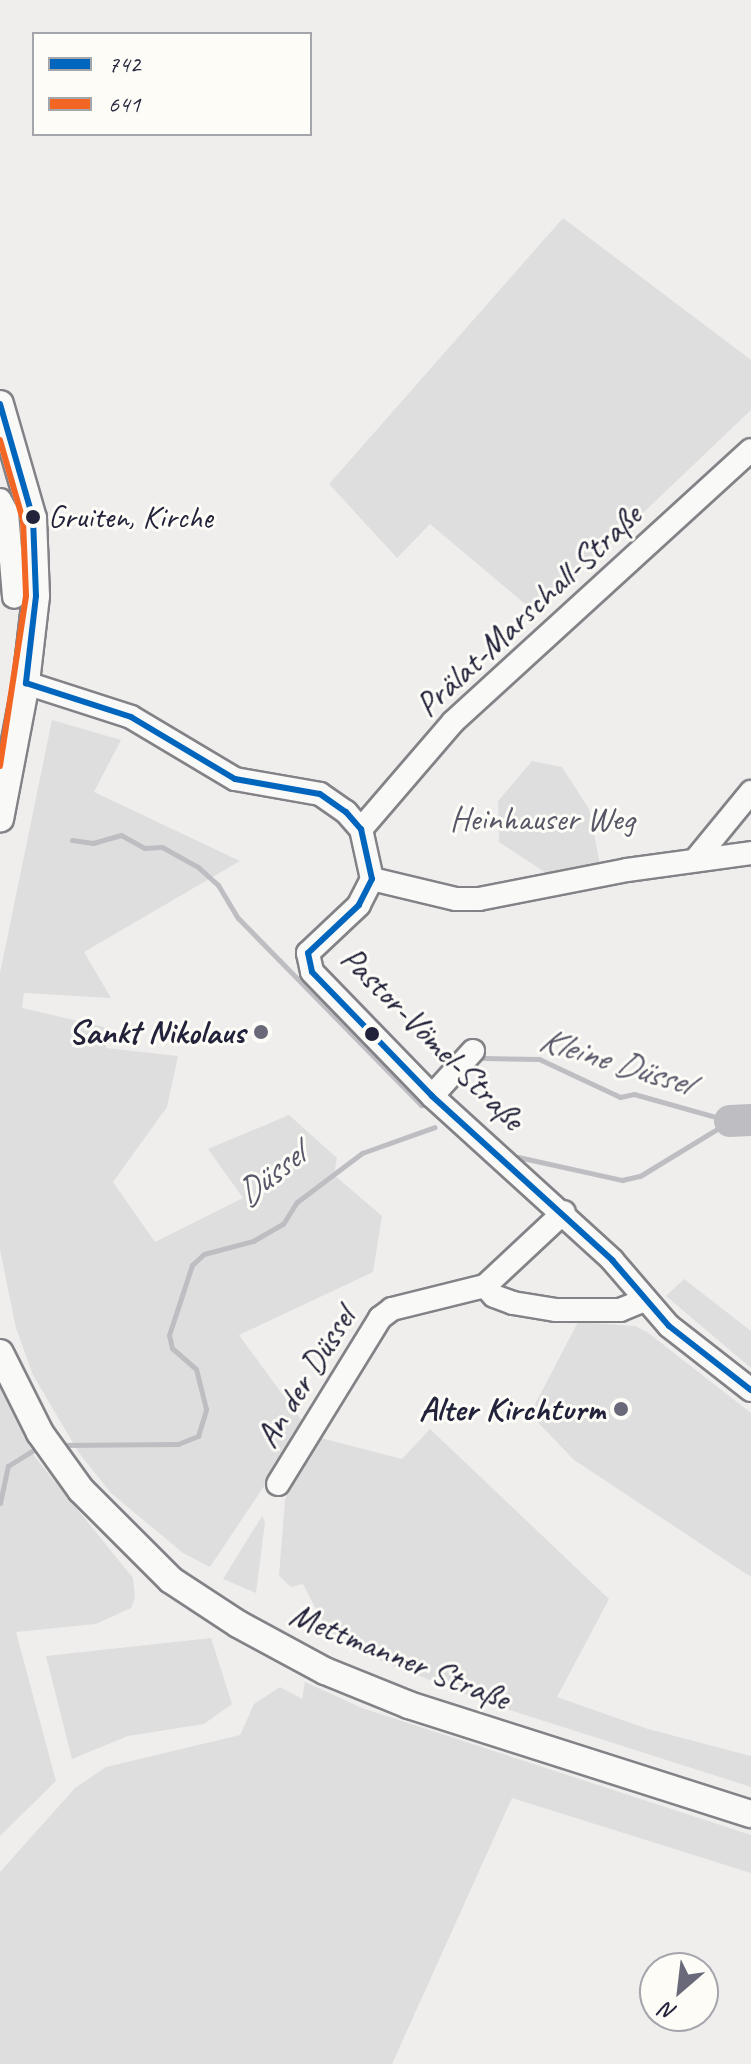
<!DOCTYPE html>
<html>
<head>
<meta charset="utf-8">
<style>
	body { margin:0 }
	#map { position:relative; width:751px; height:2064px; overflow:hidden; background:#efeeed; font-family:Caveat,sans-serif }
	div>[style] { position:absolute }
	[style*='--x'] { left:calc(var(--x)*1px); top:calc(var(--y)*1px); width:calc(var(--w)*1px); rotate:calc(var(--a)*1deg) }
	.green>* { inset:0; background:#dfdede }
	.stream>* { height:5px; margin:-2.5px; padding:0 2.5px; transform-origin:2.5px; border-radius:2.5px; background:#bebec2 }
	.river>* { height:32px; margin:-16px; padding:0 16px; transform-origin:16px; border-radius:16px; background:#bebec2 }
	.roads { filter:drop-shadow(2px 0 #838287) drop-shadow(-2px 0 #838287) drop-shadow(0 2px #838287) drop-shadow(0 -2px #838287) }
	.minor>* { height:22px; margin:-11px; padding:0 11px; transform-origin:11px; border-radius:11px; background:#f9f9f7 }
	.major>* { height:26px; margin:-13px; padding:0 13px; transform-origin:13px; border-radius:13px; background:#f9f9f7 }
	.bus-1>* { height:6px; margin:-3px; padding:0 3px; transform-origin:3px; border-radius:3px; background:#0065bd }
	.bus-2>* { height:6px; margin:-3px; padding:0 3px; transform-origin:3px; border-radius:3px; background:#f26522 }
	.dots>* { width:22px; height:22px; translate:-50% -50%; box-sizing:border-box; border:4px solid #fdfcf7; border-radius:50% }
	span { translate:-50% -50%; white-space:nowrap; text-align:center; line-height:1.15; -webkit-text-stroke:6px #fdfcf7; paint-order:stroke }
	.bus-label { font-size:32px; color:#22223b }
	.left { translate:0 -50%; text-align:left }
	.street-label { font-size:34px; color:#22223b }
	.park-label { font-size:34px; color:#575768 }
	.poi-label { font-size:34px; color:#22223b; font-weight:700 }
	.right { translate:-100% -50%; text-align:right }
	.water-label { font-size:36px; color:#58586a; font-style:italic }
	.legend { position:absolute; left:32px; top:32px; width:280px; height:104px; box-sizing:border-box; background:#fdfcf7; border:2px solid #a5a5ac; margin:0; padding:10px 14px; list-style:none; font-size:24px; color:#22223b }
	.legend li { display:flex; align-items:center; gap:16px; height:40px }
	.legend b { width:40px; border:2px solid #a5a5ac }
	.north { position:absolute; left:639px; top:1952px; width:80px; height:80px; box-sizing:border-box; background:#fdfcf7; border:2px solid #a5a5ac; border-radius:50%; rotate:208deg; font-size:22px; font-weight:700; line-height:32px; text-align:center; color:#22223b }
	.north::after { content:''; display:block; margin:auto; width:28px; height:36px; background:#6a6979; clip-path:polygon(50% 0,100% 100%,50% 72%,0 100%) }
</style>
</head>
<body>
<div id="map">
	<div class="green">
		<div style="clip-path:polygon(563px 218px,751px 360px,751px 410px,537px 614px,430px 524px,397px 558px,329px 484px)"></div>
		<div style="clip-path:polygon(52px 720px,121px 740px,94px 792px,240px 861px,84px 952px,111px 998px,24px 993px,22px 1008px,104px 1027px,106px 1048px,178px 1056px,167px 1107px,113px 1182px,155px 1242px,243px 1198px,208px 1149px,289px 1115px,337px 1158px,334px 1175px,382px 1216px,373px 1272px,239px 1335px,305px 1425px,210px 1567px,183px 1553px,111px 1493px,79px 1453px,33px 1375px,16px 1328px,0 1250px,0 973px)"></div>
		<div style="clip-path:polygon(532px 761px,562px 767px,589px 809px,600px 864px,549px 875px,499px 842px,498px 801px)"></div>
		<div style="clip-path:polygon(684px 1279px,751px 1331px,751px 1368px,666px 1296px)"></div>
		<div style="clip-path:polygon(578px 1322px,635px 1326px,647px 1332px,751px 1413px,751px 1577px,574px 1460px,530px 1414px)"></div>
		<div style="clip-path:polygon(0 1385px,35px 1457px,133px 1578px,135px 1598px,131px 1608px,96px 1624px,16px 1632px,56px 1781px,0 1836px)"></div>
		<div style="clip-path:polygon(430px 1429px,609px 1599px,557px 1697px,648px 1729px,751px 1756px,751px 1787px,491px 1704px,333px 1642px,303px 1584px,291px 1587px,279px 1576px,285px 1500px,313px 1436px,402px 1459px)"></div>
		<div style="clip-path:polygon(262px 1516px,265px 1522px,256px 1593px,223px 1579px)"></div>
		<div style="clip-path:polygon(211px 1638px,232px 1704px,204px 1724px,128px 1736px,72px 1759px,46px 1656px)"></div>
		<div style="clip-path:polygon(305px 1682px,362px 1708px,751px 1835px,751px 1873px,512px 1798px,392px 2064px,0 2064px,0 1872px,75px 1788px,106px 1767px,240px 1735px,254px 1704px,280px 1687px,302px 1699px)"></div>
	</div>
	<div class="stream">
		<div style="--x:72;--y:840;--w:21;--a:8"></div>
		<div style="--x:93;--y:843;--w:29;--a:-16"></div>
		<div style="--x:121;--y:835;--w:26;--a:29"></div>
		<div style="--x:144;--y:848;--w:18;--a:-3"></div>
		<div style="--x:162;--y:847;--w:41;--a:29.1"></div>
		<div style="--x:198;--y:867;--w:27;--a:42"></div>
		<div style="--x:218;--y:885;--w:39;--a:59"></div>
		<div style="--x:238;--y:918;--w:262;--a:45.6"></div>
		<div style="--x:421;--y:1105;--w:7;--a:-8"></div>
		<div style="--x:484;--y:1058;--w:55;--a:1"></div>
		<div style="--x:539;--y:1059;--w:89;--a:25.1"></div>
		<div style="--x:620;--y:1097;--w:14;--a:-12"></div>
		<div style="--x:634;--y:1094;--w:100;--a:15.7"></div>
		<div style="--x:518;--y:1157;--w:107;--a:12.5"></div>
		<div style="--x:622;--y:1180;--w:18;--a:-13"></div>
		<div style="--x:640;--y:1176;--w:105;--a:-31.4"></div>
		<div style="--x:60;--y:1445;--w:118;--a:-0.5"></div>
		<div style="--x:178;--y:1444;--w:22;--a:-22"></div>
		<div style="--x:198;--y:1436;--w:28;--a:-73"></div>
		<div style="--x:206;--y:1409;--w:41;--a:-104"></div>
		<div style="--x:196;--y:1369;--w:32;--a:-139"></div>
		<div style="--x:172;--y:1348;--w:13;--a:-103"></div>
		<div style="--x:169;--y:1335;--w:74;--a:-71.8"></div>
		<div style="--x:192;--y:1265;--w:16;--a:-43"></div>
		<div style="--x:204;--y:1254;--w:51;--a:-14.9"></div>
		<div style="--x:253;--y:1241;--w:34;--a:-30"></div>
		<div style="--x:283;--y:1224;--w:26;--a:-58"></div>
		<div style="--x:297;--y:1202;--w:81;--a:-37"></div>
		<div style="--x:362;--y:1153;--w:77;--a:-19.6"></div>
		<div style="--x:0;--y:1503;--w:38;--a:-78"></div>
		<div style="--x:8;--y:1466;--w:36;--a:-32"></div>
	</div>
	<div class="river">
		<div style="--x:730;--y:1121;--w:21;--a:-3"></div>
	</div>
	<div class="roads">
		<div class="minor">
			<div style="--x:0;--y:500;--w:15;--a:62"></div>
			<div style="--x:7;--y:513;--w:84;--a:85.2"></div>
			<div style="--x:26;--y:683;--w:110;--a:17.9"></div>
			<div style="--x:131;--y:717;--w:121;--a:30.8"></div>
			<div style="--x:235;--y:779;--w:86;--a:10"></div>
			<div style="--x:320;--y:794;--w:32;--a:35"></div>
			<div style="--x:346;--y:812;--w:23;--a:49"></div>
			<div style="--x:361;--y:829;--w:51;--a:77.6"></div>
			<div style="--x:372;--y:879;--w:29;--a:117"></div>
			<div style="--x:359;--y:905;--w:70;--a:136.7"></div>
			<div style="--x:308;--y:953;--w:19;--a:78"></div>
			<div style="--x:312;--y:972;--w:173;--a:45.9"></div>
			<div style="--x:432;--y:1096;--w:244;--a:42.3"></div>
			<div style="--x:612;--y:1260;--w:87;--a:49.2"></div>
			<div style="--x:669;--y:1326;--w:104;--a:38"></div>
			<div style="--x:361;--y:829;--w:141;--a:-49.3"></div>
			<div style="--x:453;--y:722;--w:403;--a:-42.4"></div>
			<div style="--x:696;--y:859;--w:87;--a:-50.6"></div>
			<div style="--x:372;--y:879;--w:86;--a:13.4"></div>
			<div style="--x:456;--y:899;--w:23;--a:0"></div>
			<div style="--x:479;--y:899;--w:151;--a:-11.1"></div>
			<div style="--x:627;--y:870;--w:125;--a:-7.8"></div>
			<div style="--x:432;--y:1096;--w:61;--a:-47.7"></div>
			<div style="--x:485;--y:1286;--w:13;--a:48"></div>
			<div style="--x:494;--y:1296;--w:20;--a:20"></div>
			<div style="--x:513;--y:1303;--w:44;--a:9.2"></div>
			<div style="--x:556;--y:1310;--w:64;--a:0"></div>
			<div style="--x:620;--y:1310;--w:27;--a:-22"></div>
			<div style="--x:485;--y:1286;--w:108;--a:-43.1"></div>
			<div style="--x:278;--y:1484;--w:195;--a:-58.4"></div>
			<div style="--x:380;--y:1318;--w:15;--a:-37"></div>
			<div style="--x:392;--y:1309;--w:96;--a:-13.9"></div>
		</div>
		<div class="major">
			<div style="--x:0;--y:404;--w:119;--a:73.9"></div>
			<div style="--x:33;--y:518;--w:78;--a:87.8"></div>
			<div style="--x:36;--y:596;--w:88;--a:96.6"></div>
			<div style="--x:26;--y:683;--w:138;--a:100.8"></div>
			<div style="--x:0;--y:1353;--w:89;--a:63.4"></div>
			<div style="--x:40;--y:1433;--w:70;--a:54.3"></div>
			<div style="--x:81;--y:1490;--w:127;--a:45"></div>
			<div style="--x:171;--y:1580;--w:80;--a:33.3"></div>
			<div style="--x:238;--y:1624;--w:99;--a:28.4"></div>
			<div style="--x:325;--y:1671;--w:91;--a:22"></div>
			<div style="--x:409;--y:1705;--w:359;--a:17.7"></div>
		</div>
	</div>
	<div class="bus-1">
		<div style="--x:0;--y:404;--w:119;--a:73.9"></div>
		<div style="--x:33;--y:518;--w:78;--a:87.8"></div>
		<div style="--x:36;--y:596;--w:88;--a:96.6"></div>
		<div style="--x:26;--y:683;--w:110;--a:17.9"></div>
		<div style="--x:131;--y:717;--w:121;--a:30.8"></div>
		<div style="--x:235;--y:779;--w:86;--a:10"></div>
		<div style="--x:320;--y:794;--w:32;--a:35"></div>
		<div style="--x:346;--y:812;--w:23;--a:49"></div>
		<div style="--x:361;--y:829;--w:51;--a:77.6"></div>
		<div style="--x:372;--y:879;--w:29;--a:117"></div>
		<div style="--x:359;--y:905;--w:70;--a:136.7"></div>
		<div style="--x:308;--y:953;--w:19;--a:78"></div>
		<div style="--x:312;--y:972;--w:173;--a:45.9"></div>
		<div style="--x:432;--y:1096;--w:244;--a:42.3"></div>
		<div style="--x:612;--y:1260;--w:87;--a:49.2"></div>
		<div style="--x:669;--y:1326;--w:104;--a:38"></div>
	</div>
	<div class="bus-2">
		<div style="--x:0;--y:440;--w:83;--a:74"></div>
		<div style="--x:23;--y:520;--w:76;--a:87.7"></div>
		<div style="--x:26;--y:596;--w:172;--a:98.7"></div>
	</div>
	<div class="dots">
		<div style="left:33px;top:517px;background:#22223b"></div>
		<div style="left:261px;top:1032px;background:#6a6979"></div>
		<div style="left:372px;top:1034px;background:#22223b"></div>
		<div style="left:621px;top:1409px;background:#6a6979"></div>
	</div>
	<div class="bus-label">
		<span class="left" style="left:48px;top:517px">Gruiten, Kirche</span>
	</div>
	<div class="street-label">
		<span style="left:528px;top:610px;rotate:-43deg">Prälat-Marschall-Straße</span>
		<span style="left:433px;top:1038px;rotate:45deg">Pastor-Vömel-Straße</span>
		<span style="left:305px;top:1377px;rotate:-58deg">An der Düssel</span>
		<span style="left:400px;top:1656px;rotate:22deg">Mettmanner Straße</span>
	</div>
	<div class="park-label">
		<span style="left:542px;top:819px">Heinhauser Weg</span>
	</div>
	<div class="poi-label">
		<span class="right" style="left:245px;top:1032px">Sankt Nikolaus</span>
		<span class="right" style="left:605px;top:1409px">Alter Kirchturm</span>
	</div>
	<div class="water-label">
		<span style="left:615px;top:1061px;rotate:17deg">Kleine Düssel</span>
		<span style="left:270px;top:1175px;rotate:-39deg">Düssel</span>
	</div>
	<ul class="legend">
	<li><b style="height:10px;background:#0065bd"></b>742</li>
	<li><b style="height:10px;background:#f26522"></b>641</li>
	</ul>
	<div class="north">N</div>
</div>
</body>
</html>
